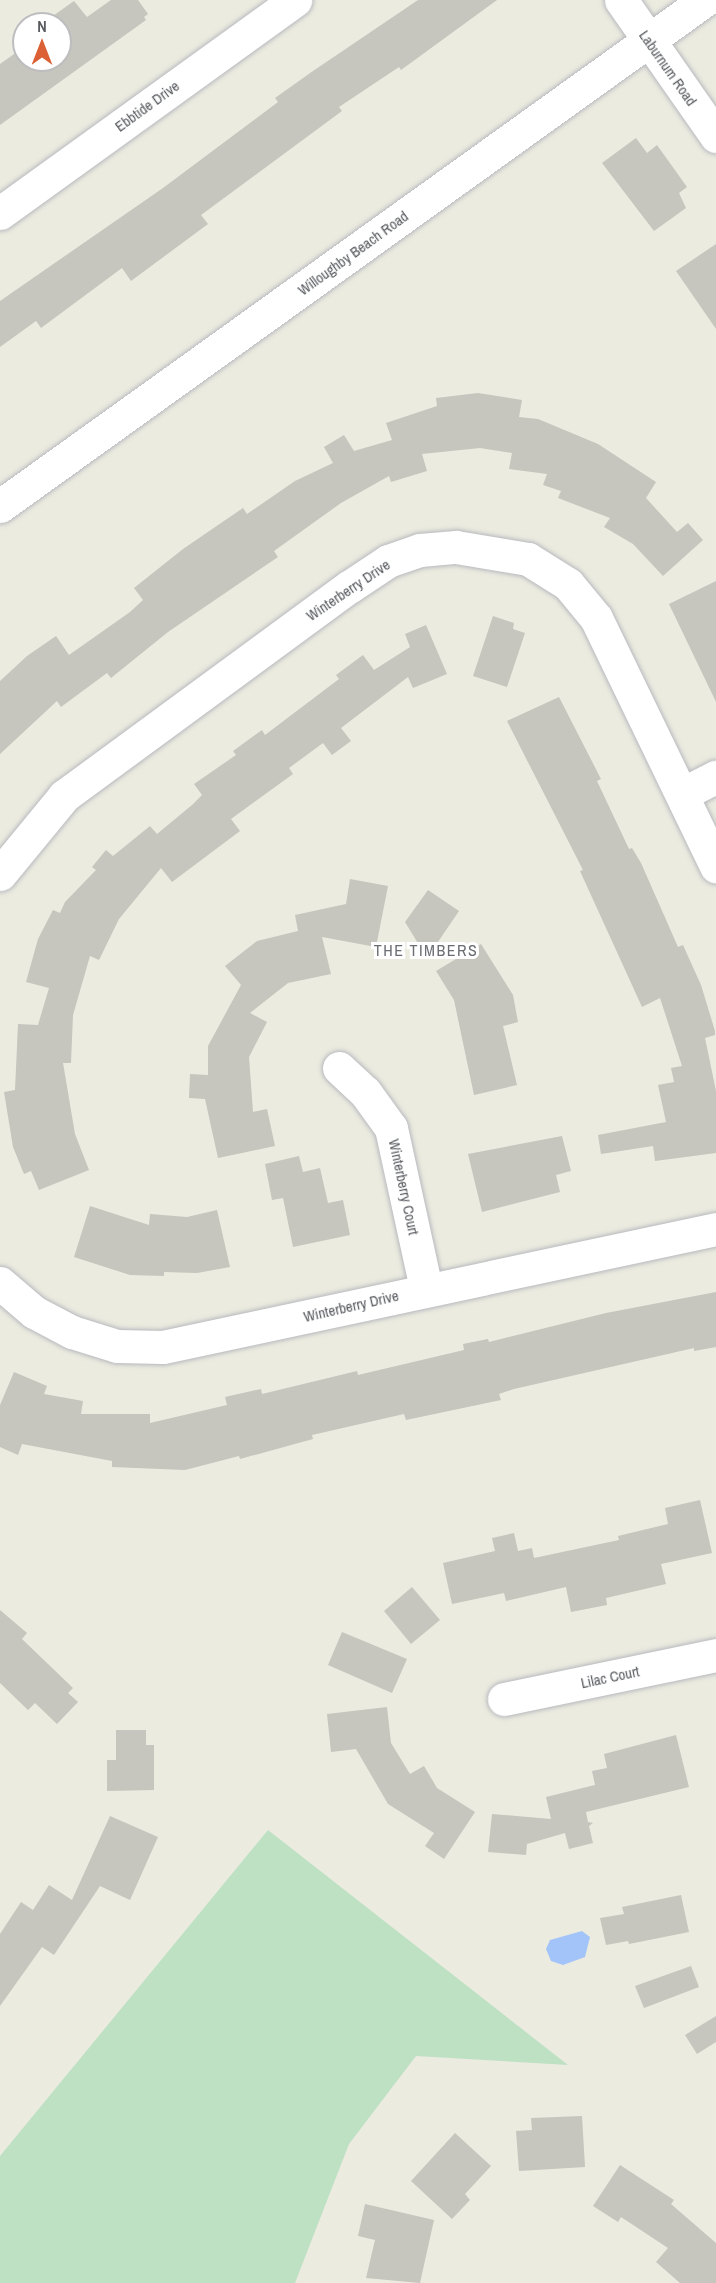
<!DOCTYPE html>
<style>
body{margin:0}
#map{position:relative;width:716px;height:2283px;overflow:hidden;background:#ebebe0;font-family:"Archivo Narrow",sans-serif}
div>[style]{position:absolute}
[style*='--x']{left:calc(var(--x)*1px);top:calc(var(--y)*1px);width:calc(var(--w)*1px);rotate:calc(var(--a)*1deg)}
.green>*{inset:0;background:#bee1c4}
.water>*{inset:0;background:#a3c4f8}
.building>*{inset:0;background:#c6c5be}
.roads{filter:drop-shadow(0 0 2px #b8b9be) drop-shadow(0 0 2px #b8b9be)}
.minor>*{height:33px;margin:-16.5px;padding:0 16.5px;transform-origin:16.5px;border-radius:16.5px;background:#fff}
.tertiary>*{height:33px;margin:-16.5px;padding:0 16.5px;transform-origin:16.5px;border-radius:16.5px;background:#fff}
span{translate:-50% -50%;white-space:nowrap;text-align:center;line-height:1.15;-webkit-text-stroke:6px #fff;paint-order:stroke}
.street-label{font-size:15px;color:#595b60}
.neighbourhood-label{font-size:16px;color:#6a6d72;letter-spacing:1.5px}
.north{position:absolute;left:12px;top:12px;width:60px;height:60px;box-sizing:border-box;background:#fff;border:2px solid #bdbdbf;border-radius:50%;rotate:0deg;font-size:16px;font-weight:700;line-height:24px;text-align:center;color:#595b60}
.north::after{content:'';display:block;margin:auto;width:21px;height:27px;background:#dc6035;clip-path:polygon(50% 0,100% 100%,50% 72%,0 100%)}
</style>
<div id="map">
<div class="green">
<div style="clip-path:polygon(268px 1830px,568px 2065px,416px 2056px,349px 2144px,295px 2283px,0 2283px,0 2156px)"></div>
</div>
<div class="water">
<div style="clip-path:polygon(582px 1931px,590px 1937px,585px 1957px,563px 1965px,551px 1961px,546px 1949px,550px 1940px)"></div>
</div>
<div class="building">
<div style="clip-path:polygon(111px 0,138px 0,148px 14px,144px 17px,146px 20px,0 125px,0 64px,24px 47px,24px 60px,60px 60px,60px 24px,43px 23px,74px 1px,87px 17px)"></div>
<div style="clip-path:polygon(418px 0,497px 0,401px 70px,399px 67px,339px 107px,342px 111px,201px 215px,208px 224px,131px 281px,122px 268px,41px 328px,36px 321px,0 347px,0 301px,163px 188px,278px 102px,275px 98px,313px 71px)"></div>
<div style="clip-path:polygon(636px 138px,647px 153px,657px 145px,687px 187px,679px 193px,686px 208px,654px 231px,602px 163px)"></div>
<div style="clip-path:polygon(716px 244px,716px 329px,676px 271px)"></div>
<div style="clip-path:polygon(478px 393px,522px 400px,519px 417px,538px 419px,598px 444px,656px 482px,646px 498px,677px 532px,688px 523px,703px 540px,663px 576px,633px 544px,604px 527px,610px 518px,558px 498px,561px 491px,543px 485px,547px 474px,509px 469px,512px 453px,480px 448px,422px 454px,427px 471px,391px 482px,389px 476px,341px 503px,274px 551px,278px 557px,168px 632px,111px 678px,107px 673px,61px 707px,57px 701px,0 754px,0 681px,27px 656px,56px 636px,69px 655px,130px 612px,143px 600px,134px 588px,183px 549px,243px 508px,247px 514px,295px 481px,333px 463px,324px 447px,344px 435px,354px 451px,392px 440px,386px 423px,437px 406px,436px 398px)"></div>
<div style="clip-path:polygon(716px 581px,716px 702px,669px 604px)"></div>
<div style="clip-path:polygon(493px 616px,514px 623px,513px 629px,525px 633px,507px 687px,473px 676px)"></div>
<div style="clip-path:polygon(426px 625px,447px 674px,413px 688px,408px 677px,341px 728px,351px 741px,332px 755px,323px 743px,289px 768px,293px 774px,231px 819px,240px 831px,172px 882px,161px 868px,119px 919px,99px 960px,90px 956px,73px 1015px,71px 1063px,63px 1063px,75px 1134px,89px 1170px,39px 1190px,31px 1171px,24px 1174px,13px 1147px,4px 1092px,15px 1090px,18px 1024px,38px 1025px,49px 988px,26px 982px,38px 939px,53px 910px,60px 913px,65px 902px,96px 870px,92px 867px,106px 850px,113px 856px,150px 826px,157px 834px,192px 805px,202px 795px,194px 784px,236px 755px,233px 751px,262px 730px,265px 735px,339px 679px,336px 675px,363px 655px,374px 670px,410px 647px,405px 634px)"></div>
<div style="clip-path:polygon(559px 697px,601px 779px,597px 781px,629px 849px,632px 848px,641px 863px,678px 947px,683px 945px,701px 985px,715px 1031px,715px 1035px,705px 1038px,716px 1091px,716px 1153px,655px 1161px,653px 1146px,601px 1154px,598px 1135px,666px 1122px,658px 1085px,674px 1082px,671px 1068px,682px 1066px,660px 998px,642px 1007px,580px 871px,583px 870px,507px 721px)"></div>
<div style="clip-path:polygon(350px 879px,388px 886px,376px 947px,322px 937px,331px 974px,288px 983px,250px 1013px,267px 1022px,249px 1057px,253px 1112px,267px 1109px,275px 1146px,218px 1158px,205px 1099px,189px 1098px,190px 1074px,208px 1075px,208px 1046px,241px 985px,225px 966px,257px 941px,298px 931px,295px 915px,346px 904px)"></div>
<div style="clip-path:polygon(428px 890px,459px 911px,427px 958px,405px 922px)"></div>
<div style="clip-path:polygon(481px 944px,513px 995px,518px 1022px,503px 1026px,517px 1085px,474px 1095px,454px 1000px,436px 971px)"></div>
<div style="clip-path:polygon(562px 1136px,571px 1171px,556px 1175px,560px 1192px,482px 1212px,468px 1154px)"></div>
<div style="clip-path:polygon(299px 1156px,303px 1172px,320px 1168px,328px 1203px,343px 1200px,350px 1235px,293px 1247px,283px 1198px,272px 1200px,265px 1164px)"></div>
<div style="clip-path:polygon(90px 1206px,149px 1225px,150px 1214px,187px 1217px,217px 1210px,230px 1267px,197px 1273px,164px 1272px,164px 1276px,130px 1275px,74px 1257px)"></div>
<div style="clip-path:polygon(716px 1292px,716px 1347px,694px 1351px,694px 1348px,514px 1389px,499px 1394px,501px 1400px,406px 1420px,404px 1414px,312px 1435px,313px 1439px,240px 1459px,239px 1456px,185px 1470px,112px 1467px,112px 1461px,22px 1444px,18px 1455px,0 1447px,0 1405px,14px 1372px,47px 1386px,44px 1394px,83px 1401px,81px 1414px,150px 1414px,150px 1423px,227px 1405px,225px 1397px,261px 1389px,262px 1394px,357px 1371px,358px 1375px,464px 1350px,463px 1344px,488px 1339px,489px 1342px,606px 1313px)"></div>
<div style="clip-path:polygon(700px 1500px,712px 1553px,661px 1564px,666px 1584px,606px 1598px,607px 1605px,571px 1612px,566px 1587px,506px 1601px,504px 1593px,452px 1604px,443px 1563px,495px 1551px,492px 1538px,514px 1533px,518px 1551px,532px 1548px,534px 1558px,619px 1540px,618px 1536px,668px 1524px,665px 1508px)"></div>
<div style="clip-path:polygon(412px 1587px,440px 1620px,411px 1644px,384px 1611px)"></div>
<div style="clip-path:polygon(0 1610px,27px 1633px,22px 1639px,73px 1688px,68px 1693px,78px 1702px,57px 1724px,35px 1703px,28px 1710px,0 1683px)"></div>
<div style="clip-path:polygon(342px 1632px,407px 1659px,392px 1693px,328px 1665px)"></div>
<div style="clip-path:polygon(387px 1707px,391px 1743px,410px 1774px,424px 1766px,437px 1788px,475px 1812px,444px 1859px,425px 1846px,434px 1833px,388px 1804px,356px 1749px,331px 1752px,327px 1714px)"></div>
<div style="clip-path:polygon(116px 1730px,146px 1730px,146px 1745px,154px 1745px,154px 1790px,107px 1791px,107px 1760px,116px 1760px)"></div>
<div style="clip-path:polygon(676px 1735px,689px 1787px,586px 1812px,588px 1822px,593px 1823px,589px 1826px,593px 1843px,569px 1849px,565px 1833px,527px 1844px,526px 1855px,488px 1852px,492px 1814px,551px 1819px,546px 1797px,595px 1785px,592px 1771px,607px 1768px,604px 1754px)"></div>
<div style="clip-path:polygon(110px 1816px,158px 1837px,130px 1900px,100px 1886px,54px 1955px,42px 1947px,0 2006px,0 1934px,21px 1902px,33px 1910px,49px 1885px,72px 1900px)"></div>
<div style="clip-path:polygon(681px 1895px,689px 1932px,629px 1944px,628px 1941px,606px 1945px,600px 1918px,624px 1914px,622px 1907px)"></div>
<div style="clip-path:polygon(691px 1966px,699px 1987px,644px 2008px,635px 1986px)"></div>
<div style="clip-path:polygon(716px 2016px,716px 2042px,697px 2054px,685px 2035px)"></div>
<div style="clip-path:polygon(582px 2116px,585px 2167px,519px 2171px,516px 2131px,532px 2130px,531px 2118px)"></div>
<div style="clip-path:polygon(455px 2133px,491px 2166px,465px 2194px,470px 2200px,452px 2219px,411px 2181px)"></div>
<div style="clip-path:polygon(620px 2165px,674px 2200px,671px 2204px,716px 2243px,716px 2283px,680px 2283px,656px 2262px,668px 2248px,621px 2217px,618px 2222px,593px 2206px)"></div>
<div style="clip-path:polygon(365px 2204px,434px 2220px,420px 2283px,366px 2278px,375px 2240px,358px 2236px)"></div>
</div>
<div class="roads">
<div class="minor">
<div style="--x:621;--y:0;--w:166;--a:55.1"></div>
<div style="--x:0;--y:213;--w:364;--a:-35.8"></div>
<div style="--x:682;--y:794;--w:38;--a:-27"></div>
<div style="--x:0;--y:874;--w:101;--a:-50.6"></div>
<div style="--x:64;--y:796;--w:353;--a:-36.3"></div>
<div style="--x:349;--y:587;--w:47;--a:-33.7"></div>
<div style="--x:388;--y:561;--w:34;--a:-19"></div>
<div style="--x:420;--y:550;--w:36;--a:-5"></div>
<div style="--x:456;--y:547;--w:73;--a:9.5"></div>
<div style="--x:528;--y:559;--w:47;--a:32"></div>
<div style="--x:568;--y:584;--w:44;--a:50.5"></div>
<div style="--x:596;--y:618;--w:276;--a:64.2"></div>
<div style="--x:339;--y:1068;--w:35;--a:43"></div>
<div style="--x:365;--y:1092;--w:44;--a:54.2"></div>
<div style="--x:391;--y:1128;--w:165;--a:77.7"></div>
<div style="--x:0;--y:1283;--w:45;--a:40.5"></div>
<div style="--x:34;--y:1312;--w:43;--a:27.8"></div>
<div style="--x:72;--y:1332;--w:47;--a:17.3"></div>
<div style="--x:117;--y:1346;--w:46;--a:1.2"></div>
<div style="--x:163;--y:1347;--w:565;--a:-12.05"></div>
<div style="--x:504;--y:1699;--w:217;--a:-11.7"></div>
</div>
<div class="tertiary">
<div style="--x:0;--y:506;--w:868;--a:-35.67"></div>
</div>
</div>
<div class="street-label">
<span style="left:668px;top:68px;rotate:55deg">Laburnum Road</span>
<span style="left:147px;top:106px;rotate:-36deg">Ebbtide Drive</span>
<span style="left:353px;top:253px;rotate:-36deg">Willoughby Beach Road</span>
<span style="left:348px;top:590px;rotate:-34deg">Winterberry Drive</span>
<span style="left:404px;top:1187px;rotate:78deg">Winterberry Court</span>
<span style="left:351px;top:1306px;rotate:-13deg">Winterberry Drive</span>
<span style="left:610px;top:1677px;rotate:-12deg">Lilac Court</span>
</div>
<div class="neighbourhood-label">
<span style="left:426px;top:950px">THE TIMBERS</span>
</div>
<div class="north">N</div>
</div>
